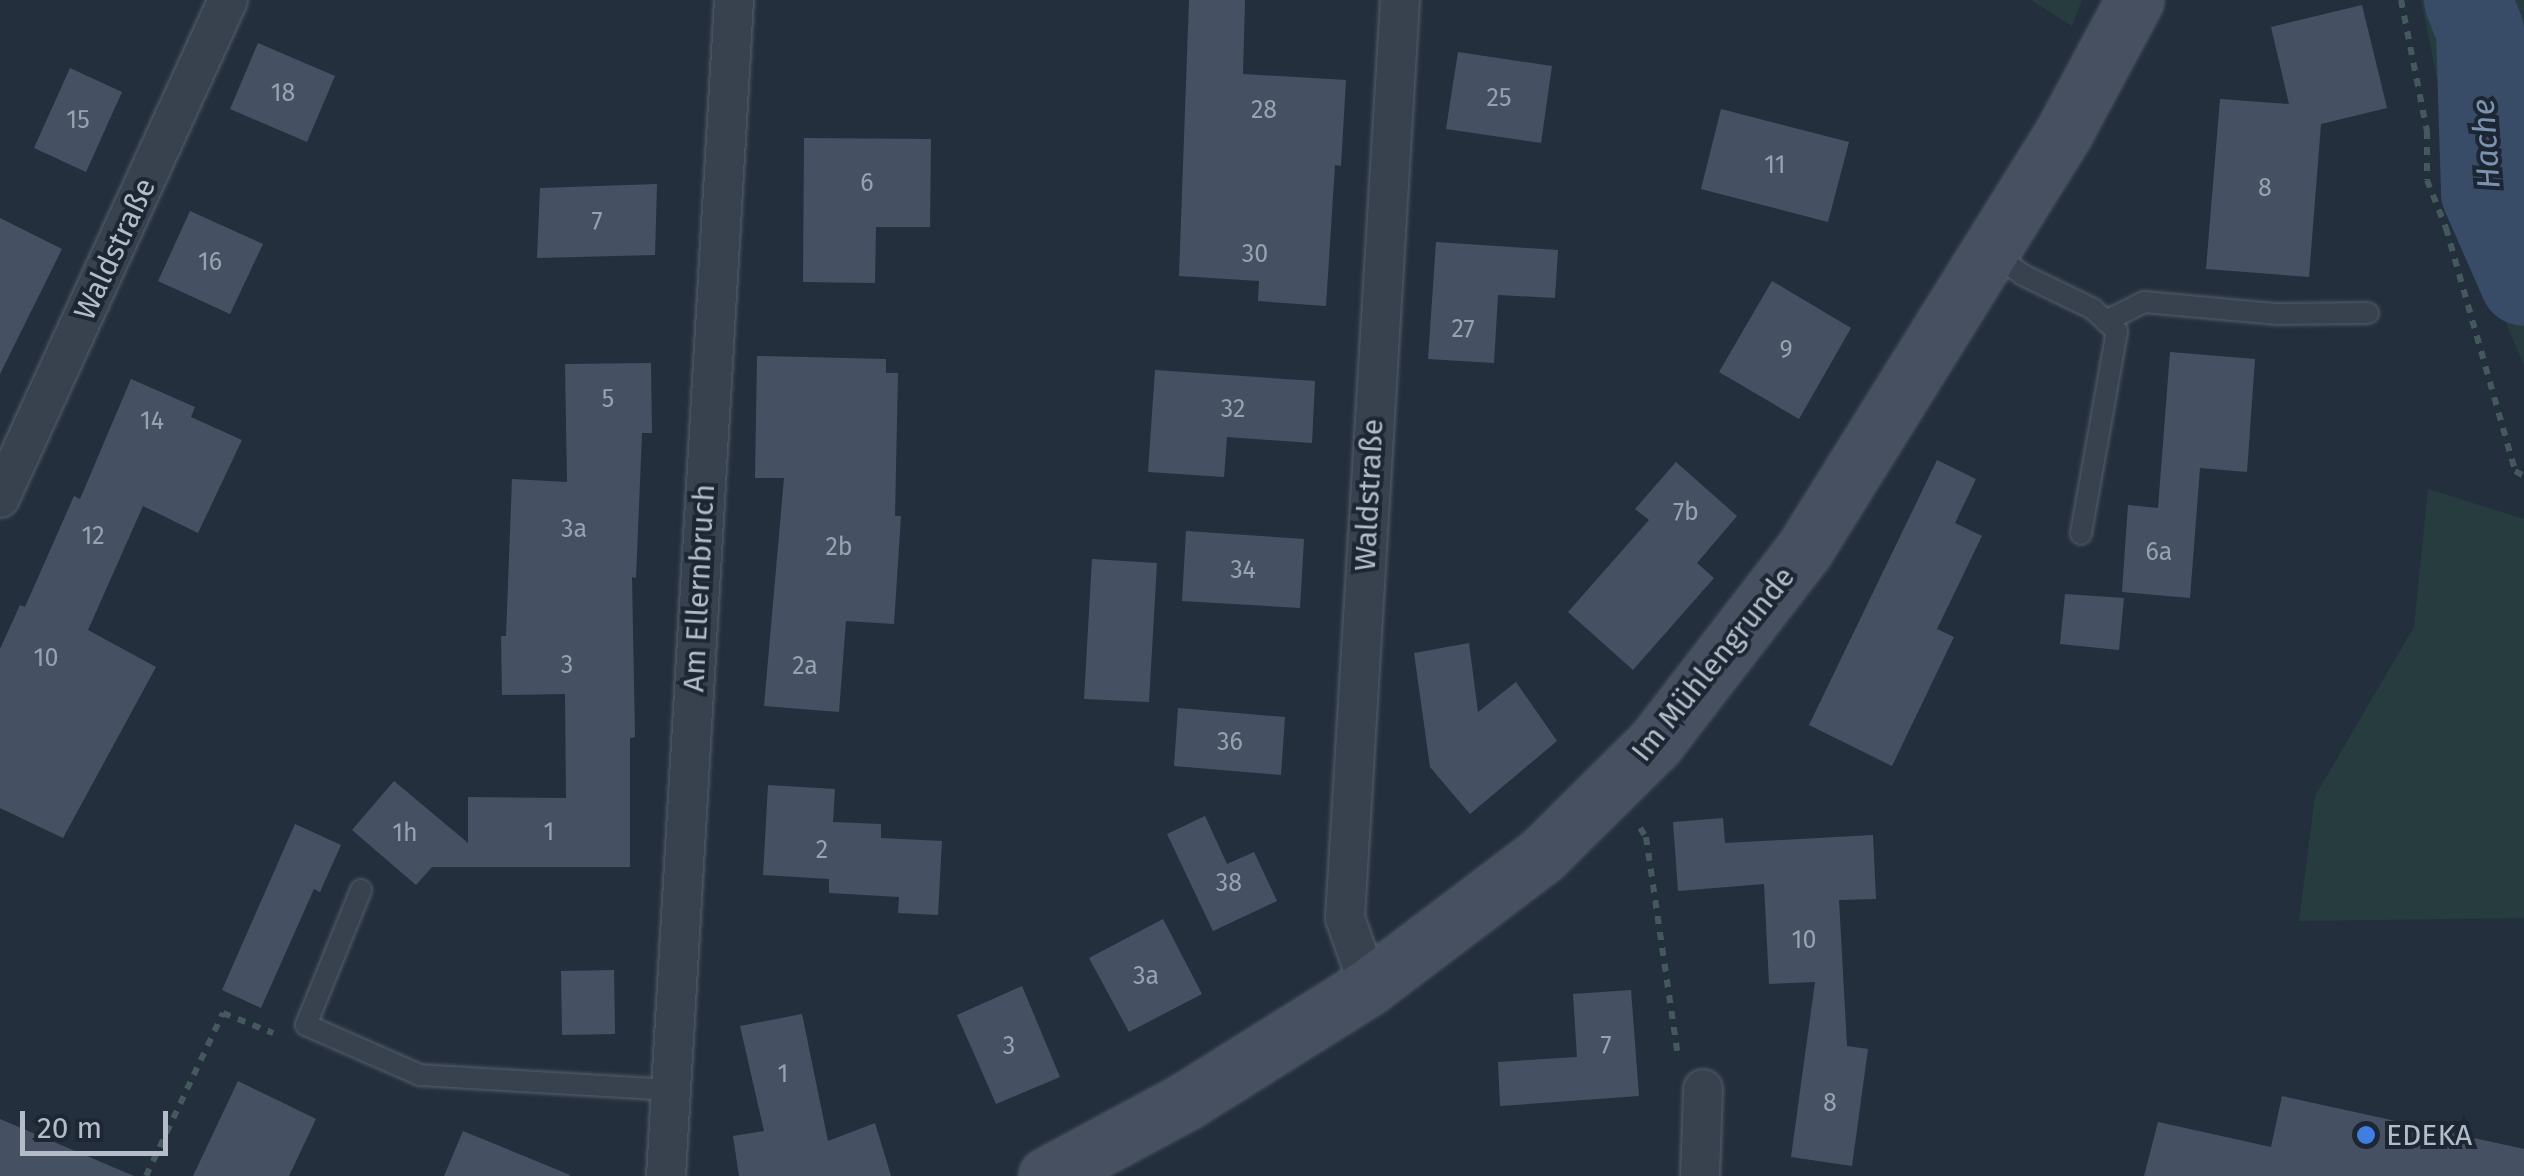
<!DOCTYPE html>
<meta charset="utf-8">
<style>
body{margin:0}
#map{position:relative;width:2524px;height:1176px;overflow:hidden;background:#242f3e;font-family:"Fira Sans",sans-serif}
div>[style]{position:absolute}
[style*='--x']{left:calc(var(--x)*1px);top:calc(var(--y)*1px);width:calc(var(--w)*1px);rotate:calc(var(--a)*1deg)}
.green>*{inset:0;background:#263c3f}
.river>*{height:88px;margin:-44px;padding:0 44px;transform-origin:44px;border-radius:44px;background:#394c67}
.building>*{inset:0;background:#455162}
.path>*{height:6px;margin-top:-3px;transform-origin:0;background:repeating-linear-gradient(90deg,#44595c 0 8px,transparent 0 16px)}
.roads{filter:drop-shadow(0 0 2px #565f6c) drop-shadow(0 0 2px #565f6c)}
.lane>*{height:20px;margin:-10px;padding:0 10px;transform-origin:10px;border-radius:10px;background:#38414e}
.street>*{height:38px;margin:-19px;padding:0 19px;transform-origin:19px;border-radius:19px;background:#38414e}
.secondary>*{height:55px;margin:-27.5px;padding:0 27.5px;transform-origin:27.5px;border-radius:27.5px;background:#465061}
.dots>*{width:28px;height:28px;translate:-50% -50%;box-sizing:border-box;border:5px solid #1d2633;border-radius:50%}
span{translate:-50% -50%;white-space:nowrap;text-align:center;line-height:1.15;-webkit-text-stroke:8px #1d2633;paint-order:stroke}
.number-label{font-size:25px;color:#98a1af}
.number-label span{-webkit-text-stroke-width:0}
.street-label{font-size:30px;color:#b4bcc9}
.poi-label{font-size:30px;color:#b4bcc9}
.left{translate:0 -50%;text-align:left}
.water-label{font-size:32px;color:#7c92b1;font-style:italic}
.scale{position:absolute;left:20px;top:1111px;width:148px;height:45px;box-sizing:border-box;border:5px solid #b4bcc9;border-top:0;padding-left:12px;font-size:30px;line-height:35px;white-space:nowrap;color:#b4bcc9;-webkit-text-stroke:8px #1d2633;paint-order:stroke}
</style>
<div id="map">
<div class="green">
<div style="clip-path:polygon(2031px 0,2082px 0,2072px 26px)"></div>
<div style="clip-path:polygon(2421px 0,2524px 0,2524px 366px,2469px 233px)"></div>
<div style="clip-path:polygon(2428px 489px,2524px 519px,2524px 918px,2299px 921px,2315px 796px,2414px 627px)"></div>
</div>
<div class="river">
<div style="--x:2468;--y:0;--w:34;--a:69"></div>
<div style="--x:2480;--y:32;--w:161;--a:88.2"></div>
<div style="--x:2485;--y:193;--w:97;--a:66.3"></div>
</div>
<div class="building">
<div style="clip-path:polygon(1189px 0,1245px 0,1243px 74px,1346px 80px,1341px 166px,1335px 165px,1326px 306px,1258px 301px,1259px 281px,1179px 276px)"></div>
<div style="clip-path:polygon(2362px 5px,2387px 108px,2321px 124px,2309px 277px,2206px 269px,2220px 99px,2289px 104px,2271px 27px)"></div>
<div style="clip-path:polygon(258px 43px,335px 76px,307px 142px,230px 109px)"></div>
<div style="clip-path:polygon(1458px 52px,1552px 66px,1541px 143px,1446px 129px)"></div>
<div style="clip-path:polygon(70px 68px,122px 92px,86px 172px,34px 148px)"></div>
<div style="clip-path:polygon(1721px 109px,1849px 142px,1828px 222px,1701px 189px)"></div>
<div style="clip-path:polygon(804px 138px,931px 139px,930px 227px,876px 227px,875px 283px,803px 282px)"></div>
<div style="clip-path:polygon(657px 184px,655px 255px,537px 258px,540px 188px)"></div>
<div style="clip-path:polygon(190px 211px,263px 244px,230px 314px,158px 281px)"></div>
<div style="clip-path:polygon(0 218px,62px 249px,0 374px)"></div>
<div style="clip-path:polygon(1436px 242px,1558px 250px,1555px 298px,1498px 295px,1494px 363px,1428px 359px)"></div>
<div style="clip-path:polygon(1772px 281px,1851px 328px,1799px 419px,1719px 372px)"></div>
<div style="clip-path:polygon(2170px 352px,2255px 359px,2247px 472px,2200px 468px,2190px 598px,2122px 592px,2128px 505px,2158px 508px)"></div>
<div style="clip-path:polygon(757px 356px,886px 359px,886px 373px,898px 373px,895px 516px,901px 516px,894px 624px,846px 621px,839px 712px,764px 706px,784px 478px,755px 478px)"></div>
<div style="clip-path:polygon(651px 363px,652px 433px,642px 433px,636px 578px,632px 577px,635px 737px,630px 738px,630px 867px,432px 867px,416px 885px,352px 830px,394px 781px,468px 843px,468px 797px,566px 798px,565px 694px,502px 695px,501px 636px,506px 636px,512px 479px,567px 482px,565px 364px)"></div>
<div style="clip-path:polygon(1155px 370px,1315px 381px,1312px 443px,1227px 437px,1224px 477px,1148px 472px)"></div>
<div style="clip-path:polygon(131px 379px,195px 407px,191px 417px,242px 440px,198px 533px,143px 506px,88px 630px,156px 667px,63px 838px,0 808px,0 649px,20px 605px,25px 607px,74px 496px,80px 499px)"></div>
<div style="clip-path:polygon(1937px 460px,1976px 479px,1955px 523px,1982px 536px,1937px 629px,1954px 637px,1892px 766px,1809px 725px)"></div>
<div style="clip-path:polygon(1676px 462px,1737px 516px,1697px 563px,1714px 578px,1633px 670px,1568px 612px,1649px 520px,1635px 509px)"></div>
<div style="clip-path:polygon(1186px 531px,1304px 539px,1300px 608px,1182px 601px)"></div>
<div style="clip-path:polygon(1092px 559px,1157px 563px,1149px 702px,1084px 699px)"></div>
<div style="clip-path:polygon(2065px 594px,2124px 598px,2119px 650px,2060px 644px)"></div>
<div style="clip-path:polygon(1469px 643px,1478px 712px,1516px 682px,1557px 741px,1470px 814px,1430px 767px,1414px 653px)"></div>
<div style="clip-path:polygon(1178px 708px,1285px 717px,1281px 775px,1174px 766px)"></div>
<div style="clip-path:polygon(768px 785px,835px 789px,833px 822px,881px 824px,881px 838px,942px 841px,938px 915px,898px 913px,899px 897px,829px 893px,829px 879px,763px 875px)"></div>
<div style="clip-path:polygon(1205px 816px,1227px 864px,1254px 852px,1277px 901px,1213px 931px,1167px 834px)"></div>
<div style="clip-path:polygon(1723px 818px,1725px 843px,1873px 835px,1876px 899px,1839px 900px,1847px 1046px,1868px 1049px,1852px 1166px,1791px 1157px,1815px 982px,1769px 984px,1764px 884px,1678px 891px,1673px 822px)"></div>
<div style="clip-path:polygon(295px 824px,341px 845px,320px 892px,314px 889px,261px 1008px,222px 990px)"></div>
<div style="clip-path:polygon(1163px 919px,1202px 994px,1129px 1032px,1089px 958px)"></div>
<div style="clip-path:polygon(614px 970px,615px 1034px,562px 1035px,561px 971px)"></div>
<div style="clip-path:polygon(1022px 986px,1060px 1077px,996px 1104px,957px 1015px)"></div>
<div style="clip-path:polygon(1631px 990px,1639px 1096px,1500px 1106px,1498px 1062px,1577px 1057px,1573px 994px)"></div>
<div style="clip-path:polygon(802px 1014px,828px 1141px,875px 1123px,891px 1176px,739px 1176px,733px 1136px,764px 1131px,740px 1026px)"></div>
<div style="clip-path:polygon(238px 1081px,316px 1119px,289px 1176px,193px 1176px)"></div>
<div style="clip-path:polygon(2282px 1096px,2524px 1149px,2524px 1176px,2144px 1176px,2158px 1122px,2271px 1147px)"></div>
<div style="clip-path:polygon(0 1119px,134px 1176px,0 1176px)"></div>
<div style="clip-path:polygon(463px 1131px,570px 1175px,569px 1176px,444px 1176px)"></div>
</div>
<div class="path">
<div style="--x:2401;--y:0;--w:134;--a:78.8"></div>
<div style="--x:2427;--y:131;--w:49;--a:90"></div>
<div style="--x:2427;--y:180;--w:52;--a:68.4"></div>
<div style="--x:2446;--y:228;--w:253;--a:74.1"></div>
<div style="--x:2515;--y:471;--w:10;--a:29"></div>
<div style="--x:1640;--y:828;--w:11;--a:56"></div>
<div style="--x:1646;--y:837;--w:221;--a:81.7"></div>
<div style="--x:146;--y:1176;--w:180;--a:-64.7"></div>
<div style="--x:223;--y:1013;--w:54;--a:21.8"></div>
</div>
<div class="roads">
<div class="lane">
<div style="--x:1993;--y:253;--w:37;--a:36"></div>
<div style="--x:2023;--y:275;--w:78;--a:25.9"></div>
<div style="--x:2093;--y:309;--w:33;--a:43"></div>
<div style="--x:2117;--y:331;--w:206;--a:100.1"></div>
<div style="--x:2106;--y:321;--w:42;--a:-26.6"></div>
<div style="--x:2144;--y:302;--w:134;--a:5.2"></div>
<div style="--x:2277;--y:314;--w:91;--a:-0.6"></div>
<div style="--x:361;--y:890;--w:146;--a:112.2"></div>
<div style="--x:306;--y:1025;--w:124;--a:23.7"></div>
<div style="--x:420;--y:1075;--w:251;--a:3.4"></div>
</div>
<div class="street">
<div style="--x:0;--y:498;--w:548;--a:-65.4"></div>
<div style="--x:1369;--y:986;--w:72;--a:-109.4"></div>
<div style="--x:1345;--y:918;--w:920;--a:-86.57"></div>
<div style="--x:666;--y:1176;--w:1178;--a:-86.69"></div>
<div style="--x:1700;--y:1176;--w:87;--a:-88"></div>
</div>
<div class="secondary">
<div style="--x:1047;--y:1176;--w:158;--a:-28.3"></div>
<div style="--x:1186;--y:1101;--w:216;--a:-32.1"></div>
<div style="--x:1369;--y:986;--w:217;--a:-37.1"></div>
<div style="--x:1542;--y:855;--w:161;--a:-44.7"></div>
<div style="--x:1656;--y:742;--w:242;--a:-52.4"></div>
<div style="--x:1804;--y:550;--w:490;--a:-58.1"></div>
<div style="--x:2063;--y:134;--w:152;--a:-61.8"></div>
</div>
</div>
<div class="dots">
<div style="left:2366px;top:1135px;background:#3f7fe0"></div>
</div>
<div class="number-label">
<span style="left:283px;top:93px">18</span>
<span style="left:1499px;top:98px">25</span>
<span style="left:1264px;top:110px">28</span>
<span style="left:78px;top:120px">15</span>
<span style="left:1775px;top:165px">11</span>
<span style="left:867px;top:183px">6</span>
<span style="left:2265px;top:188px">8</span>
<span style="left:597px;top:221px">7</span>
<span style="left:1255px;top:254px">30</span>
<span style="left:210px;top:262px">16</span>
<span style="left:1463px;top:329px">27</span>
<span style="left:1786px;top:350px">9</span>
<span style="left:608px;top:399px">5</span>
<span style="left:1233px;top:409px">32</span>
<span style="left:152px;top:421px">14</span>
<span style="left:1686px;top:512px">7b</span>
<span style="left:574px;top:529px">3a</span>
<span style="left:93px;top:536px">12</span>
<span style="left:839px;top:547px">2b</span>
<span style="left:2159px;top:552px">6a</span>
<span style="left:1243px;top:570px">34</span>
<span style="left:46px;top:658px">10</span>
<span style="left:567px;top:665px">3</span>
<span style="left:805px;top:666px">2a</span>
<span style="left:1230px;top:742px">36</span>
<span style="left:549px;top:832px">1</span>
<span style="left:405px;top:833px">1h</span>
<span style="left:822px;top:850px">2</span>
<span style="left:1229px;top:883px">38</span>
<span style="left:1804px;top:940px">10</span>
<span style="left:1146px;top:976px">3a</span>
<span style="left:1606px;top:1045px">7</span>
<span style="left:1009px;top:1046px">3</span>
<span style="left:783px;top:1074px">1</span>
<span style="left:1830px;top:1103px">8</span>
</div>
<div class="street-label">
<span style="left:115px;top:249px;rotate:-65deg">Waldstraße</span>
<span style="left:1369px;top:495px;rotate:-87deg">Waldstraße</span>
<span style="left:699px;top:588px;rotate:-87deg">Am Ellernbruch</span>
<span style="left:1713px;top:664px;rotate:-51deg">Im Mühlengrunde</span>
</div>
<div class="poi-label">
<span class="left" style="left:2386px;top:1135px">EDEKA</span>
</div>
<div class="water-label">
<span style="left:2486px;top:144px;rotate:-94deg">Hache</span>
</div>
<div class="scale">20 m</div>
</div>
